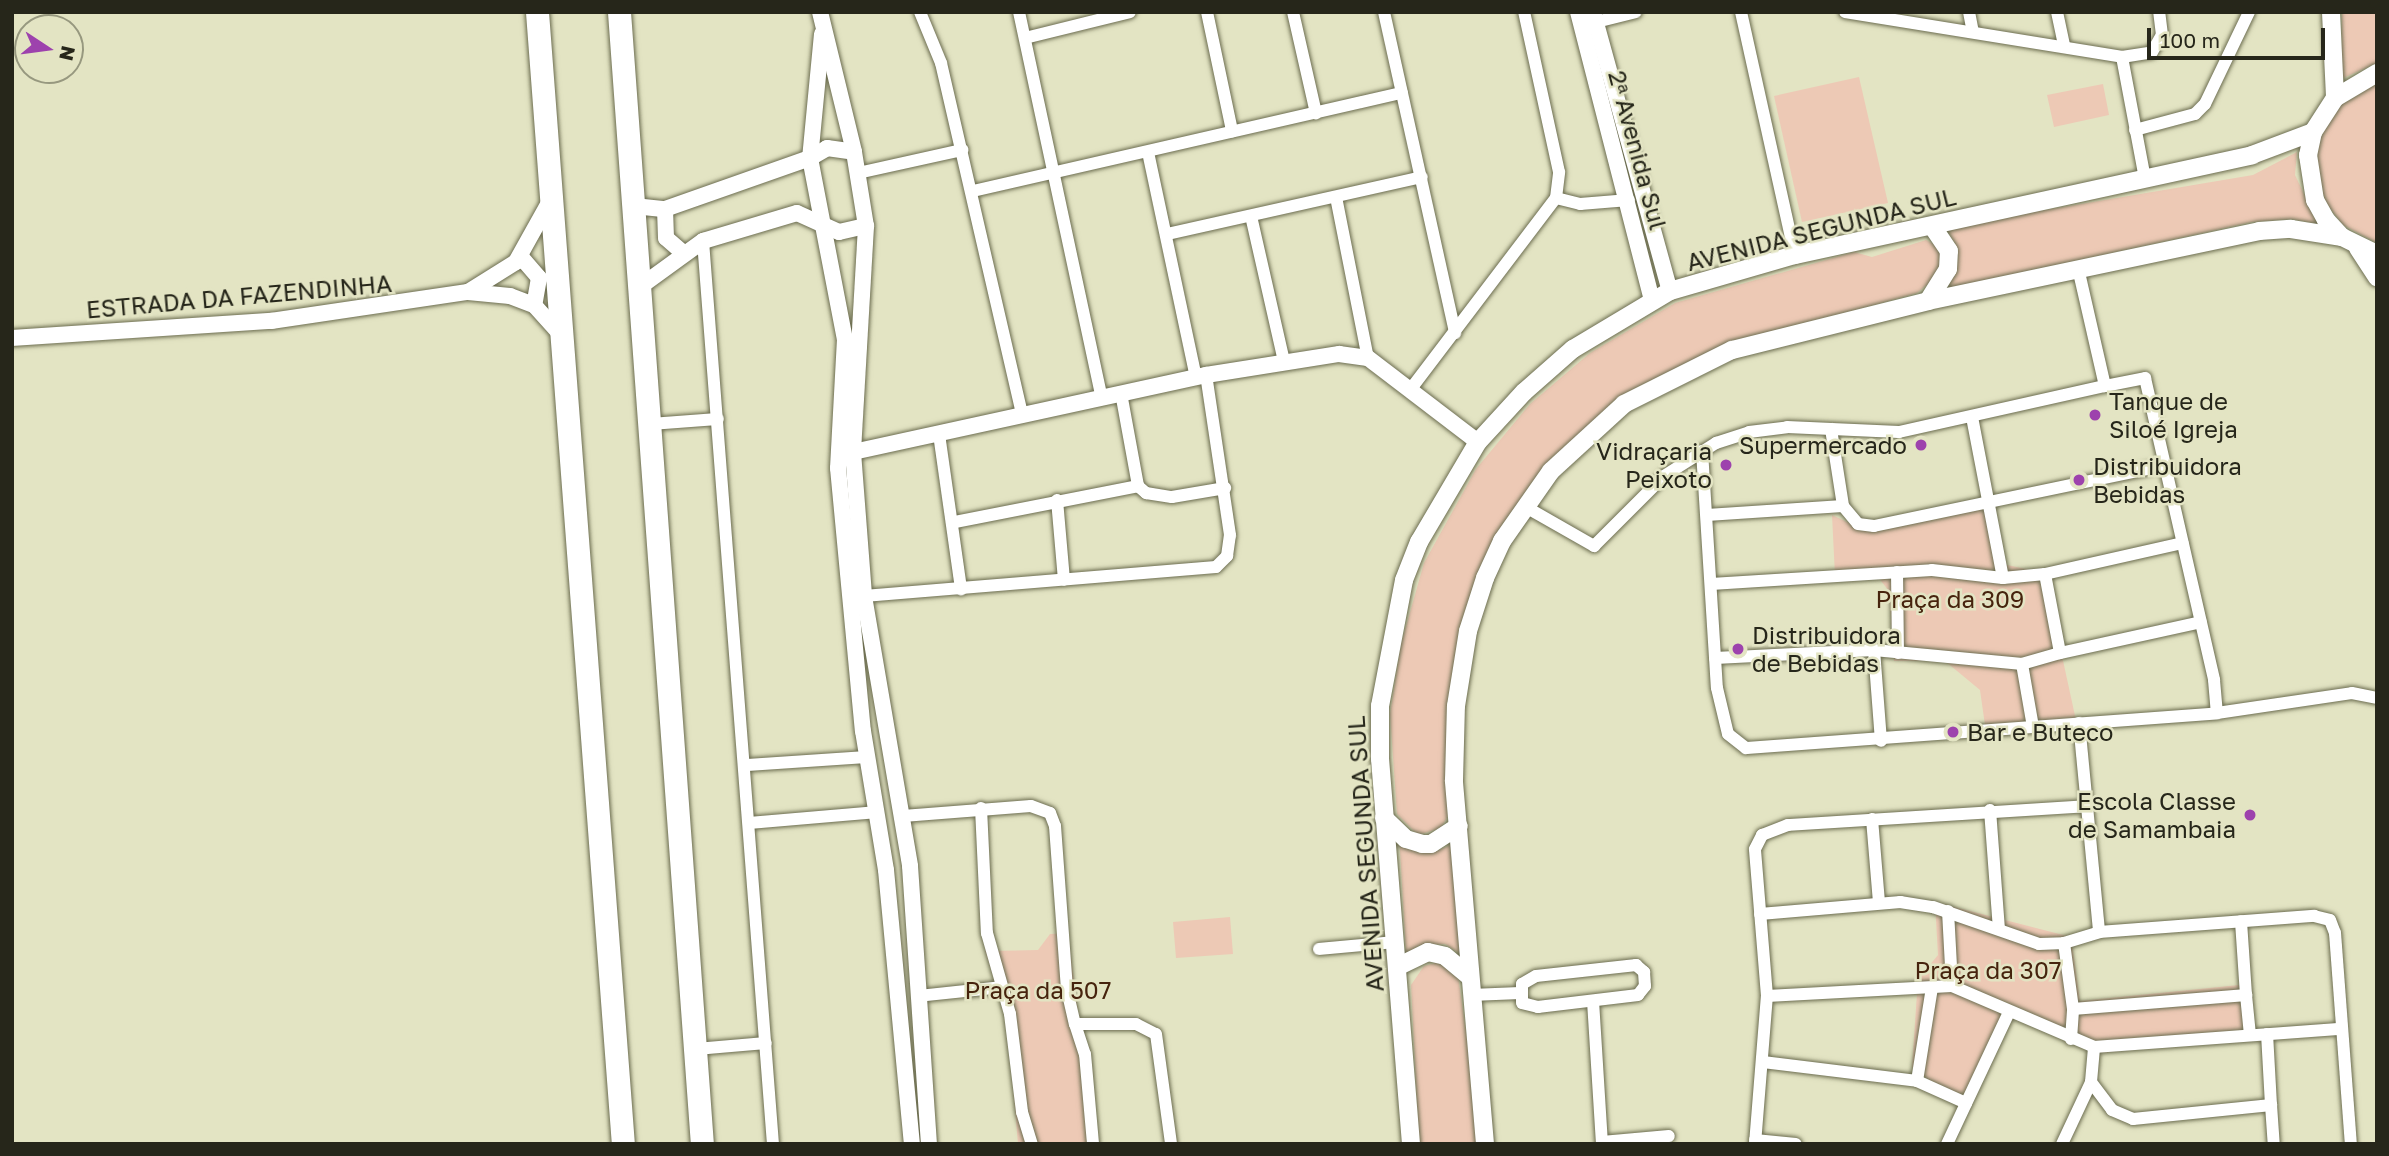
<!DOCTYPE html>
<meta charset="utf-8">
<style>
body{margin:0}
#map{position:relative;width:2389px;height:1156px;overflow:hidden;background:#e3e4c3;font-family:"Golos Text",sans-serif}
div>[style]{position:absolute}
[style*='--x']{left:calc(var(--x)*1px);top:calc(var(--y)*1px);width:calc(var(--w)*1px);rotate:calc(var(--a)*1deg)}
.green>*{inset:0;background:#edc9b5}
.roads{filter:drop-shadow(0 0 2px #6b6c4f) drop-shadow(0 0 2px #6b6c4f)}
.minor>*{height:12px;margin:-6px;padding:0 6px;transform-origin:6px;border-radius:6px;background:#fff}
.tertiary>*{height:16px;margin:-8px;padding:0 8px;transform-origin:8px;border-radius:8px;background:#fff}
.secondary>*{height:18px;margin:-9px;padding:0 9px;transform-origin:9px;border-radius:9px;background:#fff}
.motorway>*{height:23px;margin:-11.5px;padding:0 11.5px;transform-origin:11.5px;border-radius:11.5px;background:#fff}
.dots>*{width:19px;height:19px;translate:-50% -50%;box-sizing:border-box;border:4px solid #e3e4c3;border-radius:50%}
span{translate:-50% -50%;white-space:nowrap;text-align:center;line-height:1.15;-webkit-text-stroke:5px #e3e4c3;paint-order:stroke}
.street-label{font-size:24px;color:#26261a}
.poi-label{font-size:24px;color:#26261a}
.left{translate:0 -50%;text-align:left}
.right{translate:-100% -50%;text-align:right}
.park-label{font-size:24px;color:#46230d}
.frame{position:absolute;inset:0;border:14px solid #26261a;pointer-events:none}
.north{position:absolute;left:14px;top:14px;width:70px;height:70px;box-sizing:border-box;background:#e3e4c3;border:2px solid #97987f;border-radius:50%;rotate:103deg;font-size:19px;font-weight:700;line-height:28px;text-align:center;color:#26261a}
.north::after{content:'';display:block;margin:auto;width:24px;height:32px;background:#9d42ad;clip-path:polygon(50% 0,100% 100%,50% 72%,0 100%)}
.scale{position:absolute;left:2147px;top:28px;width:178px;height:32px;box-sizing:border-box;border:4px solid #26261a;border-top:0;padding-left:9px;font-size:21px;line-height:24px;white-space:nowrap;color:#26261a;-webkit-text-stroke:5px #e3e4c3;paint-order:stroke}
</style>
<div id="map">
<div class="green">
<div style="clip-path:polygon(2342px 12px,2377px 12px,2377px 63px,2341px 79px)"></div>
<div style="clip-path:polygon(1859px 77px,1888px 203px,1802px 222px,1774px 96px)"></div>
<div style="clip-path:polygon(2377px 82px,2377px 243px,2343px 225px,2326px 203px,2317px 176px,2317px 148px,2327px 122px,2344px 100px)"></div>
<div style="clip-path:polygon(2103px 84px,2109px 115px,2054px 127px,2047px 95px)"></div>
<div style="clip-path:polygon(2297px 152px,2295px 175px,2318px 224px,2292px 219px,2252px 222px,1948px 289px,1957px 260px,1955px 243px,1945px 227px,2253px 175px)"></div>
<div style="clip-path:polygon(1926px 240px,1939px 247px,1941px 261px,1936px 277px,1917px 293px,1741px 342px,1676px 368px,1608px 407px,1530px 486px,1475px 587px,1449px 814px,1441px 828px,1418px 835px,1397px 814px,1390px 714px,1401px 644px,1424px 563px,1476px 469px,1530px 404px,1590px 353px,1675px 303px,1854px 252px,1872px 257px)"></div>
<div style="clip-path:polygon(1988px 507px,1998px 563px,2044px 573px,2077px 725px,1986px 732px,1980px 690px,1945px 661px,1894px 661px,1889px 591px,1874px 572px,1835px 576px,1832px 515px,1862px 529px)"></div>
<div style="clip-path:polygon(1399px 834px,1424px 850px,1437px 851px,1455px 843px,1464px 956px,1445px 944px,1420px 945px,1406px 954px)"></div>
<div style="clip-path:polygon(1935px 902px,2071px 937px,2080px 1001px,2249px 984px,2253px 1037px,2100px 1053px,2012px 1017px,1969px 1111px,1912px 1067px,1918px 979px,1938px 955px)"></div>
<div style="clip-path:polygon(1230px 917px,1233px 954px,1176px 958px,1173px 922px)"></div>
<div style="clip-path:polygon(1068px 933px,1095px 1144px,1018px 1144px,1007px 1017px,985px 951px,1038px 950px,1050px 934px)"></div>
<div style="clip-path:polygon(1439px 962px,1458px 976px,1482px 1144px,1419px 1144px,1411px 985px,1424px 966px)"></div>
</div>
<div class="roads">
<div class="minor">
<div style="--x:920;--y:12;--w:55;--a:67.6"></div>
<div style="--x:941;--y:63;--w:360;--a:77"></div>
<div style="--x:1019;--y:12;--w:395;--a:77.9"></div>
<div style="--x:1207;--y:12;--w:122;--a:78.1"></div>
<div style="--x:1293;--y:12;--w:104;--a:77.2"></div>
<div style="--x:1384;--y:12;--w:329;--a:77.5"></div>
<div style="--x:1741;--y:12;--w:249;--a:77.5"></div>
<div style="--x:1845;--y:12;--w:281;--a:9.2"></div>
<div style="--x:2122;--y:57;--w:30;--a:-9"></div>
<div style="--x:2152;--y:52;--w:20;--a:-60"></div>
<div style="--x:2162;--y:35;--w:23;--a:-97"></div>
<div style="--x:1969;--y:12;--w:20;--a:79"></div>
<div style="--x:2057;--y:12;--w:34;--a:78"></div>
<div style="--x:1588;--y:24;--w:49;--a:-14"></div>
<div style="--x:1025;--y:38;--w:108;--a:-13.9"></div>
<div style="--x:2122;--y:57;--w:124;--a:79.3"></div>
<div style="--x:2135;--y:130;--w:62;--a:-14.9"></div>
<div style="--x:2195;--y:114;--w:14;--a:-45"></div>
<div style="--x:2205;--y:104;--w:102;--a:-64.4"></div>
<div style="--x:1148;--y:152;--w:230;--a:78"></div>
<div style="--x:858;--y:173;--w:107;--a:-12.5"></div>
<div style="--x:973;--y:191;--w:440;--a:-12.9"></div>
<div style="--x:1336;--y:197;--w:164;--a:78.8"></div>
<div style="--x:1556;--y:198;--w:25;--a:14"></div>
<div style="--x:1580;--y:204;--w:49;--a:-4.7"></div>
<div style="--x:1251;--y:216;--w:149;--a:77.2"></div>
<div style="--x:1167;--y:234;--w:261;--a:-12.6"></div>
<div style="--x:703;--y:241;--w:906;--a:85.57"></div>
<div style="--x:2105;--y:386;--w:41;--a:-11.3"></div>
<div style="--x:2145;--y:378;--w:310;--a:77.1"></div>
<div style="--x:2214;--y:680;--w:33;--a:85"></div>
<div style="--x:1410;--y:390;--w:241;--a:-52.8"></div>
<div style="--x:1556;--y:198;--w:26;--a:-83"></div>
<div style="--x:1559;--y:172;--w:164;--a:-102.3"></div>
<div style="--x:1121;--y:393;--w:95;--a:79.6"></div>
<div style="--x:1138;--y:486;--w:11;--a:41"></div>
<div style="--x:1146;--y:493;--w:26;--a:9"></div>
<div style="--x:1172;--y:497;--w:54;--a:-9.6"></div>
<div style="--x:1972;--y:417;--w:164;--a:79.1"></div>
<div style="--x:2003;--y:578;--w:42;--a:-5.4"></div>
<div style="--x:2045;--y:574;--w:80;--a:79.2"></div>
<div style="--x:2060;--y:653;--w:40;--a:164"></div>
<div style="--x:2022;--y:664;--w:64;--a:80.1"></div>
<div style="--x:650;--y:424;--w:68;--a:-4.2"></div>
<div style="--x:1831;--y:429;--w:78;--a:81.1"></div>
<div style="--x:939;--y:434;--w:157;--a:81.9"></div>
<div style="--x:1702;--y:451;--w:237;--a:86.4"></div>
<div style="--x:1717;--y:688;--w:47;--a:76.6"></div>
<div style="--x:1728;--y:734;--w:23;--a:38"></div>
<div style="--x:1746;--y:748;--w:472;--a:-4.2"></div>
<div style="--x:2217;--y:713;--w:136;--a:-8.4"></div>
<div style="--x:2352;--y:693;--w:25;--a:11"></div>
<div style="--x:1057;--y:500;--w:80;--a:85"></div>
<div style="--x:1524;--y:506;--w:81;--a:29.7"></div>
<div style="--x:1594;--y:546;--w:99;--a:-45"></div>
<div style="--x:1664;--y:476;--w:62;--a:-32.4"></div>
<div style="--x:1716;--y:443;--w:35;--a:-18"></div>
<div style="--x:1749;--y:432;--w:38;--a:-7"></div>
<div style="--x:1787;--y:427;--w:112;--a:2.6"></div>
<div style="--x:1899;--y:432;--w:211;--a:-12.6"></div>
<div style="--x:2105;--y:386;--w:121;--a:-102.9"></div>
<div style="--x:1707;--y:515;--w:136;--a:-3.8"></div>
<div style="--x:1843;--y:506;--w:23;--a:50"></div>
<div style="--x:1858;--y:524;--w:16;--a:7"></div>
<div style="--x:1874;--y:526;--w:297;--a:-11.8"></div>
<div style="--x:955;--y:522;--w:187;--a:-11.1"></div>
<div style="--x:1897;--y:572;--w:81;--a:89.3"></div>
<div style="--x:2045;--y:574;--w:141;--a:-12.7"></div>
<div style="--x:1711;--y:584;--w:221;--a:-3.6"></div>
<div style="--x:1932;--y:570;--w:71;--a:6.4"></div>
<div style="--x:864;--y:596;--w:353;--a:-4.7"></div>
<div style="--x:1216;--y:567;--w:16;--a:-45"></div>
<div style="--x:1227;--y:556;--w:21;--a:-82"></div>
<div style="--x:1230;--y:535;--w:162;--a:-98.5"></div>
<div style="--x:1874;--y:650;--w:91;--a:85.6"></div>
<div style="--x:2060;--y:653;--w:144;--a:-12.4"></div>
<div style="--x:1715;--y:658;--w:159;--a:-2.9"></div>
<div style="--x:1874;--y:650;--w:149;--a:5.4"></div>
<div style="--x:2079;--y:723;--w:210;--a:84.5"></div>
<div style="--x:2099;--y:932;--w:216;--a:-4.3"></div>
<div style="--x:2314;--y:916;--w:16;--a:14"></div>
<div style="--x:2330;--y:920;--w:14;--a:69"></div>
<div style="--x:2335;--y:933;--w:212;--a:85.7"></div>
<div style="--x:746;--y:765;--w:122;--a:-3.8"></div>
<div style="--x:981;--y:808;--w:125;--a:87.3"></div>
<div style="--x:987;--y:933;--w:84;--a:74.1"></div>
<div style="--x:1010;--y:1014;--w:99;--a:83"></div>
<div style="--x:1022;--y:1112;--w:34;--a:73"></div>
<div style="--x:1990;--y:810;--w:119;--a:85.7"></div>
<div style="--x:903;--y:816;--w:128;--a:-4.5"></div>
<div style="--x:1031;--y:806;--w:20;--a:20"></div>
<div style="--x:1050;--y:813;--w:14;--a:69"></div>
<div style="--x:1055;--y:826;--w:164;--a:85.8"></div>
<div style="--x:1067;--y:990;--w:35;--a:77"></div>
<div style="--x:1075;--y:1024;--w:61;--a:0"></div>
<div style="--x:1136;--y:1024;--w:22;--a:27"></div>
<div style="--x:1156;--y:1034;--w:111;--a:82.2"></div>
<div style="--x:1872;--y:819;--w:84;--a:85.2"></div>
<div style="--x:749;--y:823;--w:129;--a:-4.9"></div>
<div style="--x:1948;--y:911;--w:75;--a:86.9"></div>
<div style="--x:1760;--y:914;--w:141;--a:-4.9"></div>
<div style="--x:1900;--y:902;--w:33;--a:9"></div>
<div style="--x:1933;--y:907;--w:112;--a:19.2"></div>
<div style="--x:2039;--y:944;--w:25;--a:-2"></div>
<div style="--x:2064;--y:943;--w:67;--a:82.2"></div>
<div style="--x:2073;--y:1009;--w:174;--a:-4.6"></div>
<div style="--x:2246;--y:995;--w:74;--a:-93.9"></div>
<div style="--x:2064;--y:943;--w:37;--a:-17"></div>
<div style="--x:1319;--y:949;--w:76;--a:-5.3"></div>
<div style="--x:1636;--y:965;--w:11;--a:41"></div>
<div style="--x:1644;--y:972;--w:14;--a:86"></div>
<div style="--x:1645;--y:986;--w:11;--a:128"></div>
<div style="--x:1638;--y:995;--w:101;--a:173.2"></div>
<div style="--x:1538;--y:1007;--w:16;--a:-166"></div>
<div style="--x:1522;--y:1003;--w:19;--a:-90"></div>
<div style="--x:1522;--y:984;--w:16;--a:-30"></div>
<div style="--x:1536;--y:976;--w:101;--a:-6.3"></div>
<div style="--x:1471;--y:995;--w:49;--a:-2.3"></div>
<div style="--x:2246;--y:995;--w:40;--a:84.3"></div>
<div style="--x:918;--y:996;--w:84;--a:-6.1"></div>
<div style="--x:1767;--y:996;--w:185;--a:-3.1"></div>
<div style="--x:1952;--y:986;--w:155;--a:23.2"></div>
<div style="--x:2094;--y:1047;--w:248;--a:-4.2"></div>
<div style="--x:1593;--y:1001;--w:143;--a:86.4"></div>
<div style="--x:1075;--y:1024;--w:32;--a:72"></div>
<div style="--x:1085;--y:1054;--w:90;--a:84.9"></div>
<div style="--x:2071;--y:1039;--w:30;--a:-86"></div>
<div style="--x:696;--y:1049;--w:70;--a:-4.9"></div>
<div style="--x:1763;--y:1062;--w:155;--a:7"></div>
<div style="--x:1917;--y:1081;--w:95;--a:-80.9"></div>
<div style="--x:1917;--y:1081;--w:54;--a:24.2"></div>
<div style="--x:2091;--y:1082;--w:35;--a:53"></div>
<div style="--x:2112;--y:1110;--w:23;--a:23"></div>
<div style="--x:2133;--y:1119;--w:139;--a:-5.8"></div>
<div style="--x:2271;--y:1105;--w:71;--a:-93.2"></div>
<div style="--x:2271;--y:1105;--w:39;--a:86"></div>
<div style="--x:1755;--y:1140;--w:41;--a:5.6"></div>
<div style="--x:1602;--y:1142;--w:67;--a:-5.1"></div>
<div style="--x:1755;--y:1144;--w:148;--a:-85.4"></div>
<div style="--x:1767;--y:996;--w:147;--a:-94.7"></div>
<div style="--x:1755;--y:849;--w:16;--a:-63"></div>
<div style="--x:1762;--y:835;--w:28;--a:-21"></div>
<div style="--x:1788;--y:825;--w:300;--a:-3.6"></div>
<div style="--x:1947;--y:1144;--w:146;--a:-64.8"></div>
<div style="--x:2062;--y:1144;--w:68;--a:-64.9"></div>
<div style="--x:2091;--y:1082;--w:35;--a:-85"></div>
</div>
<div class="tertiary">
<div style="--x:820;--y:12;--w:144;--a:76.3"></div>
<div style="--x:854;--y:152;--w:75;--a:80.8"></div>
<div style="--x:866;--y:226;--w:226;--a:93.3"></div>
<div style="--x:853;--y:452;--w:144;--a:85.6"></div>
<div style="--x:864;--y:596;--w:274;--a:80.3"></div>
<div style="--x:910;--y:866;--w:279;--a:86.1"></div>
<div style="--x:1578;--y:12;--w:297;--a:75.6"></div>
<div style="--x:1593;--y:12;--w:289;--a:74.6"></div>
<div style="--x:822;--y:34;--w:125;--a:95.5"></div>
<div style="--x:810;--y:158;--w:184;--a:79.1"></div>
<div style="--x:845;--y:339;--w:129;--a:93.1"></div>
<div style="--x:838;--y:468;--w:264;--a:84.6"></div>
<div style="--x:863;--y:731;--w:141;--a:80.6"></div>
<div style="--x:886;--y:870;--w:275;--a:84.6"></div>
<div style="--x:634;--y:206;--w:31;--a:6"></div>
<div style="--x:665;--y:209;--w:154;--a:-19.4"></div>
<div style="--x:810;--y:158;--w:20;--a:-30"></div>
<div style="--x:827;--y:148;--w:27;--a:8"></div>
<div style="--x:665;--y:209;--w:29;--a:88"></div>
<div style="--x:666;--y:238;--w:21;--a:41"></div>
<div style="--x:521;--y:257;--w:28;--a:49"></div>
<div style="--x:539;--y:278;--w:27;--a:100"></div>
<div style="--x:641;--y:286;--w:77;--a:-36"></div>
<div style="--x:703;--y:241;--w:98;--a:-16.6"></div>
<div style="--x:797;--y:213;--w:46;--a:24.3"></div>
<div style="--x:839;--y:232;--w:28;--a:-13"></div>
<div style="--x:468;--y:292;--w:57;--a:-32"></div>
<div style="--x:516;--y:262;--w:70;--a:-60.9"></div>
<div style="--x:12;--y:338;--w:260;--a:-3.8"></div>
<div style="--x:271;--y:321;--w:199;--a:-8.4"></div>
<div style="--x:468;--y:292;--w:42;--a:5.4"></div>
<div style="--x:510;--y:296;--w:26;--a:21"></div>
<div style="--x:534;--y:305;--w:42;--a:47.9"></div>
<div style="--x:853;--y:452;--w:361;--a:-12.3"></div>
<div style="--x:1206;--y:375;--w:135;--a:-9"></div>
<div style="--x:1339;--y:354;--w:29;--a:8"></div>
<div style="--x:1368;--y:358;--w:138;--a:37.4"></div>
</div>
<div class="secondary">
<div style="--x:2331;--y:12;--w:86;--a:87.3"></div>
<div style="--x:2377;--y:73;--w:49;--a:149.2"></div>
<div style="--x:2335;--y:98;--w:40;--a:122.9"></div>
<div style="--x:2313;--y:132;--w:24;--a:102"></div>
<div style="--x:2308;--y:155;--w:46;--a:81.2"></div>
<div style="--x:2315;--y:200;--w:23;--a:61"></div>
<div style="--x:2326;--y:220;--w:23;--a:47"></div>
<div style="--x:2342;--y:237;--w:39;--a:26"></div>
<div style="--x:2358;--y:248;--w:35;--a:57"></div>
<div style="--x:1928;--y:301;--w:38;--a:-58"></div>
<div style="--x:1948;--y:269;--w:18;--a:-87"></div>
<div style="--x:1949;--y:251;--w:30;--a:-124"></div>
<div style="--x:1384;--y:818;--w:30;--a:44"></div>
<div style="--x:1406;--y:839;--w:17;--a:17"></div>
<div style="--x:1422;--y:844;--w:9;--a:0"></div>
<div style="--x:1431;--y:844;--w:33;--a:-33"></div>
<div style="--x:1397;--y:967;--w:34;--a:-26"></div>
<div style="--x:1428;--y:952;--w:17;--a:13"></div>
<div style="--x:1445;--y:956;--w:31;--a:40"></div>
<div style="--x:1411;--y:1144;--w:386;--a:-94.6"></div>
<div style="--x:1380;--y:759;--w:53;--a:-90"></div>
<div style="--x:1380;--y:706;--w:128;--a:-79.2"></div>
<div style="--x:1404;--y:580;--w:41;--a:-68.5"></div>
<div style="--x:1419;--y:542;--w:116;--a:-59.5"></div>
<div style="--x:1478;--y:442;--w:68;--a:-47.4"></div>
<div style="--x:1524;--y:392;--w:65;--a:-41.3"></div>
<div style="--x:1573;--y:349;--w:113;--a:-30.9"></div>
<div style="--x:1670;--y:291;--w:130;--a:-16.1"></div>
<div style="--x:1795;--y:255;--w:468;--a:-12.3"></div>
<div style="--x:2252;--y:155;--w:65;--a:-20.7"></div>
<div style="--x:1485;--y:1144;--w:365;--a:-94.9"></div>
<div style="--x:1454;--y:780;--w:74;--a:-88.5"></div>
<div style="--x:1456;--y:706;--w:76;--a:-80.9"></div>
<div style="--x:1468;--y:631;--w:56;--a:-72.2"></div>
<div style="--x:1485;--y:578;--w:41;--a:-65.3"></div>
<div style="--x:1502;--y:541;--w:85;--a:-55"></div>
<div style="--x:1551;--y:471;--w:99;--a:-42.5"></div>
<div style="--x:1624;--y:404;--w:121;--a:-26.6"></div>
<div style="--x:1732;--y:350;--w:202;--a:-14"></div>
<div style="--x:1928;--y:301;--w:338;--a:-11.9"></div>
<div style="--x:2259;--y:231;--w:32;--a:-4"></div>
<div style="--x:2291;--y:229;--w:52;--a:8.9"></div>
</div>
<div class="motorway">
<div style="--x:537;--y:12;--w:1135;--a:85.66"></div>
<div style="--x:619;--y:12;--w:1135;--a:85.81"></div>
</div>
</div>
<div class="dots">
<div style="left:2095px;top:415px;background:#9d42ad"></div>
<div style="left:1921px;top:445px;background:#9d42ad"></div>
<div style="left:1726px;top:465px;background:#9d42ad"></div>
<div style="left:2079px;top:480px;background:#9d42ad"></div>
<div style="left:1738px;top:649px;background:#9d42ad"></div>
<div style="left:1953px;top:732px;background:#9d42ad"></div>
<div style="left:2250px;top:815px;background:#9d42ad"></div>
</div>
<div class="street-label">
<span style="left:1638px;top:150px;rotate:75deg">2ᵃ Avenida Sul</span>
<span style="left:1821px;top:229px;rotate:-14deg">AVENIDA SEGUNDA SUL</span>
<span style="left:239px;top:296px;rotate:-5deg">ESTRADA DA FAZENDINHA</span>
<span style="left:1365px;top:854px;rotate:-94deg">AVENIDA SEGUNDA SUL</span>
</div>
<div class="poi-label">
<span class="left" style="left:2109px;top:415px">Tanque de<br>Siloé Igreja</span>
<span class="right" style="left:1907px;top:445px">Supermercado</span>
<span class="right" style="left:1712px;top:465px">Vidraçaria<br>Peixoto</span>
<span class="left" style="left:2093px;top:480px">Distribuidora<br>Bebidas</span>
<span class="left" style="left:1752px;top:649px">Distribuidora<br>de Bebidas</span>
<span class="left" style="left:1967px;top:732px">Bar e Buteco</span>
<span class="right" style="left:2236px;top:815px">Escola Classe<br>de Samambaia</span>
</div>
<div class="park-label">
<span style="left:1950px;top:599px">Praça da 309</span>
<span style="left:1988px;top:970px">Praça da 307</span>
<span style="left:1038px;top:990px">Praça da 507</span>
</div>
<div class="frame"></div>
<div class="north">N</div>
<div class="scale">100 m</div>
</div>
